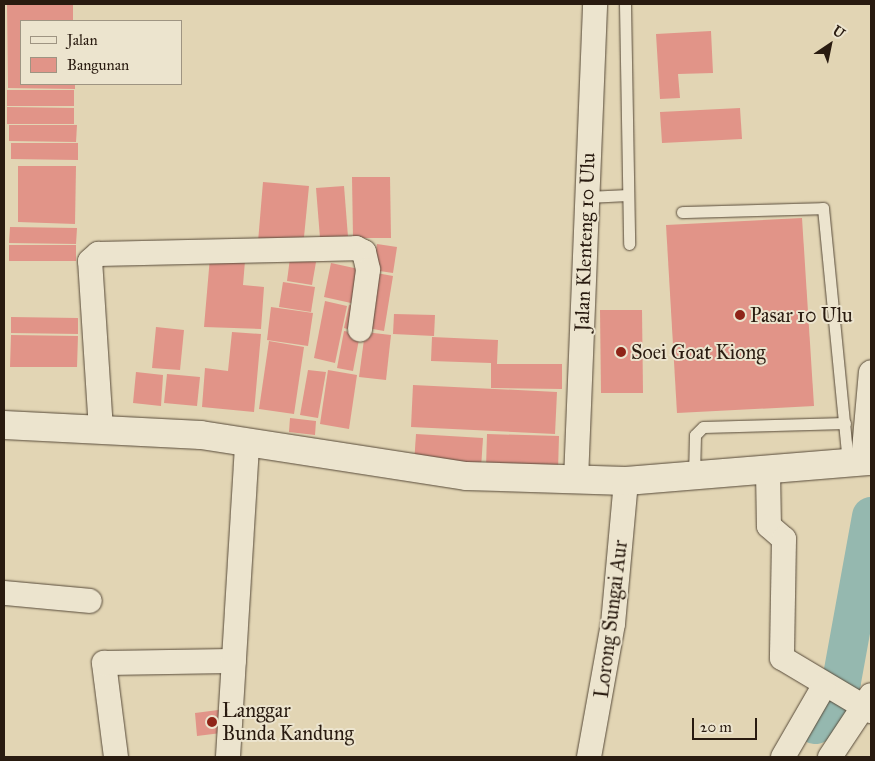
<!DOCTYPE html>
<style>
body{margin:0}
#map{position:relative;width:875px;height:761px;overflow:hidden;background:#e2d5b4;font-family:"IM FELL Great Primer",serif}
div>[style]{position:absolute}
[style*='--x']{left:calc(var(--x)*1px);top:calc(var(--y)*1px);width:calc(var(--w)*1px);rotate:calc(var(--a)*1deg)}
.river>*{height:39px;margin:-19.5px;padding:0 19.5px;transform-origin:19.5px;border-radius:19.5px;background:#95b8af}
.building>*{inset:0;background:#e19488}
.roads{filter:drop-shadow(0 0 1px #574a39) drop-shadow(0 0 1px #574a39)}
.service>*{height:11px;margin:-5.5px;padding:0 5.5px;transform-origin:5.5px;border-radius:5.5px;background:#ece4ce}
.minor>*{height:24px;margin:-12px;padding:0 12px;transform-origin:12px;border-radius:12px;background:#ece4ce}
.tertiary>*{height:28px;margin:-14px;padding:0 14px;transform-origin:14px;border-radius:14px;background:#ece4ce}
.dots>*{width:14px;height:14px;translate:-50% -50%;box-sizing:border-box;border:2px solid #ece4ce;border-radius:50%}
span{translate:-50% -50%;white-space:nowrap;text-align:center;line-height:1.15;-webkit-text-stroke:4px #ece4ce;paint-order:stroke}
.street-label{font-size:20px;color:#291b10}
.poi-label{font-size:20px;color:#291b10}
.left{translate:0 -50%;text-align:left}
.frame{position:absolute;inset:0;border:5px solid #291b10;pointer-events:none}
.legend{position:absolute;left:20px;top:20px;width:162px;height:65px;box-sizing:border-box;background:#ece4ce;border:1px solid #9e9482;margin:0;padding:6px 9px;list-style:none;font-size:15px;color:#291b10}
.legend li{display:flex;align-items:center;gap:10px;height:25px}
.legend b{width:25px;border:1px solid #9e9482}
.north{position:absolute;left:805px;top:20px;width:50px;height:50px;-webkit-text-stroke:4px #ece4ce;paint-order:stroke;rotate:34deg;font-size:14px;font-weight:700;line-height:20px;text-align:center;color:#291b10}
.north::after{content:'';display:block;margin:auto;width:18px;height:22px;background:#291b10;clip-path:polygon(50% 0,100% 100%,50% 72%,0 100%)}
.scale{position:absolute;left:692px;top:718px;width:65px;height:22px;box-sizing:border-box;border:2px solid #291b10;border-top:0;padding-left:6px;font-size:15px;line-height:18px;white-space:nowrap;color:#291b10;-webkit-text-stroke:4px #ece4ce;paint-order:stroke}
</style>
<div id="map">
<div class="river">
<div style="--x:815;--y:724;--w:50;--a:-58.8"></div>
<div style="--x:841;--y:681;--w:168;--a:-79.7"></div>
</div>
<div class="building">
<div style="clip-path:polygon(7px 4px,73px 4px,73px 21px,21px 21px,21px 84px,75px 84px,75px 89px,8px 88px)"></div>
<div style="clip-path:polygon(711px 31px,713px 73px,678px 74px,680px 98px,660px 99px,656px 34px)"></div>
<div style="clip-path:polygon(7px 90px,74px 90px,74px 106px,7px 106px)"></div>
<div style="clip-path:polygon(7px 107px,74px 108px,74px 124px,7px 124px)"></div>
<div style="clip-path:polygon(740px 108px,742px 139px,662px 143px,660px 112px)"></div>
<div style="clip-path:polygon(9px 125px,77px 125px,76px 142px,9px 141px)"></div>
<div style="clip-path:polygon(11px 143px,78px 143px,78px 160px,11px 159px)"></div>
<div style="clip-path:polygon(18px 166px,76px 166px,75px 224px,18px 222px)"></div>
<div style="clip-path:polygon(352px 177px,390px 177px,391px 238px,353px 238px)"></div>
<div style="clip-path:polygon(263px 182px,309px 186px,303px 247px,258px 242px)"></div>
<div style="clip-path:polygon(344px 186px,348px 237px,320px 238px,316px 188px)"></div>
<div style="clip-path:polygon(802px 218px,814px 406px,677px 413px,666px 225px)"></div>
<div style="clip-path:polygon(10px 227px,77px 228px,76px 244px,9px 243px)"></div>
<div style="clip-path:polygon(377px 244px,397px 247px,393px 273px,373px 270px)"></div>
<div style="clip-path:polygon(9px 245px,76px 245px,76px 261px,9px 261px)"></div>
<div style="clip-path:polygon(210px 257px,245px 261px,243px 285px,264px 287px,261px 329px,204px 327px)"></div>
<div style="clip-path:polygon(290px 258px,316px 262px,312px 285px,287px 281px)"></div>
<div style="clip-path:polygon(331px 263px,368px 271px,360px 305px,324px 297px)"></div>
<div style="clip-path:polygon(371px 272px,393px 276px,384px 331px,362px 327px)"></div>
<div style="clip-path:polygon(283px 282px,315px 287px,311px 312px,279px 307px)"></div>
<div style="clip-path:polygon(325px 301px,347px 306px,335px 363px,314px 358px)"></div>
<div style="clip-path:polygon(349px 305px,363px 308px,357px 332px,344px 328px)"></div>
<div style="clip-path:polygon(271px 307px,313px 313px,308px 346px,267px 340px)"></div>
<div style="clip-path:polygon(600px 310px,642px 310px,643px 393px,601px 393px)"></div>
<div style="clip-path:polygon(394px 314px,435px 315px,434px 336px,393px 334px)"></div>
<div style="clip-path:polygon(11px 317px,78px 318px,78px 334px,11px 333px)"></div>
<div style="clip-path:polygon(156px 327px,184px 330px,180px 370px,152px 368px)"></div>
<div style="clip-path:polygon(344px 331px,360px 334px,353px 371px,337px 368px)"></div>
<div style="clip-path:polygon(232px 332px,261px 334px,254px 412px,202px 407px,205px 368px,228px 371px)"></div>
<div style="clip-path:polygon(365px 332px,391px 335px,386px 380px,359px 377px)"></div>
<div style="clip-path:polygon(11px 335px,78px 336px,77px 367px,10px 367px)"></div>
<div style="clip-path:polygon(432px 337px,498px 340px,497px 364px,562px 364px,562px 389px,491px 388px,491px 363px,431px 361px)"></div>
<div style="clip-path:polygon(269px 341px,304px 347px,294px 414px,259px 409px)"></div>
<div style="clip-path:polygon(308px 370px,326px 372px,318px 418px,300px 415px)"></div>
<div style="clip-path:polygon(328px 370px,357px 375px,349px 429px,320px 424px)"></div>
<div style="clip-path:polygon(136px 372px,163px 375px,161px 406px,133px 403px)"></div>
<div style="clip-path:polygon(167px 374px,200px 377px,197px 406px,164px 403px)"></div>
<div style="clip-path:polygon(413px 385px,557px 392px,555px 434px,411px 427px)"></div>
<div style="clip-path:polygon(290px 418px,316px 421px,315px 435px,289px 432px)"></div>
<div style="clip-path:polygon(416px 434px,483px 438px,481px 468px,414px 464px)"></div>
<div style="clip-path:polygon(487px 434px,559px 436px,558px 470px,486px 468px)"></div>
<div style="clip-path:polygon(226px 709px,229px 732px,197px 736px,195px 713px)"></div>
</div>
<div class="roads">
<div class="service">
<div style="--x:625;--y:4;--w:240;--a:89"></div>
<div style="--x:587;--y:197;--w:41;--a:-2.8"></div>
<div style="--x:682;--y:212;--w:141;--a:-1.6"></div>
<div style="--x:823;--y:208;--w:255;--a:84.4"></div>
<div style="--x:694;--y:476;--w:41;--a:-88.6"></div>
<div style="--x:695;--y:435;--w:11;--a:-45"></div>
<div style="--x:703;--y:427;--w:142;--a:-1.6"></div>
</div>
<div class="minor">
<div style="--x:101;--y:430;--w:169;--a:-93.7"></div>
<div style="--x:90;--y:261;--w:11;--a:-41"></div>
<div style="--x:98;--y:254;--w:258;--a:-1.3"></div>
<div style="--x:356;--y:248;--w:9;--a:27"></div>
<div style="--x:364;--y:252;--w:18;--a:77"></div>
<div style="--x:368;--y:270;--w:60;--a:97.7"></div>
<div style="--x:863;--y:461;--w:89;--a:-84.9"></div>
<div style="--x:768;--y:471;--w:55;--a:89"></div>
<div style="--x:769;--y:526;--w:20;--a:41"></div>
<div style="--x:784;--y:539;--w:119;--a:91"></div>
<div style="--x:782;--y:658;--w:104;--a:30.8"></div>
<div style="--x:576;--y:480;--w:476;--a:-87.7"></div>
<div style="--x:4;--y:593;--w:86;--a:5.3"></div>
<div style="--x:116;--y:757;--w:95;--a:-97.3"></div>
<div style="--x:104;--y:663;--w:130;--a:-0.9"></div>
<div style="--x:228;--y:757;--w:316;--a:-86.5"></div>
<div style="--x:589;--y:757;--w:135;--a:-79.8"></div>
<div style="--x:613;--y:624;--w:144;--a:-84.8"></div>
<div style="--x:783;--y:757;--w:82;--a:-60"></div>
<div style="--x:830;--y:757;--w:74;--a:-56.5"></div>
</div>
<div class="tertiary">
<div style="--x:4;--y:425;--w:197;--a:2.9"></div>
<div style="--x:201;--y:435;--w:268;--a:8.8"></div>
<div style="--x:466;--y:476;--w:160;--a:1.8"></div>
<div style="--x:626;--y:481;--w:246;--a:-4.7"></div>
</div>
</div>
<div class="dots">
<div style="left:740px;top:315px;background:#8f2418"></div>
<div style="left:621px;top:352px;background:#8f2418"></div>
<div style="left:212px;top:722px;background:#8f2418"></div>
</div>
<div class="street-label">
<span style="left:585px;top:242px;rotate:-88deg">Jalan Klenteng 10 Ulu</span>
<span style="left:611px;top:619px;rotate:-83deg">Lorong Sungai Aur</span>
</div>
<div class="poi-label">
<span class="left" style="left:750px;top:315px">Pasar 10 Ulu</span>
<span class="left" style="left:631px;top:352px">Soei Goat Kiong</span>
<span class="left" style="left:222px;top:722px">Langgar<br>Bunda Kandung</span>
</div>
<div class="frame"></div>
<ul class="legend">
<li><b style="height:6px;background:#ece4ce"></b>Jalan</li>
<li><b style="height:14px;background:#e19488"></b>Bangunan</li>
</ul>
<div class="north">U</div>
<div class="scale">20 m</div>
</div>
